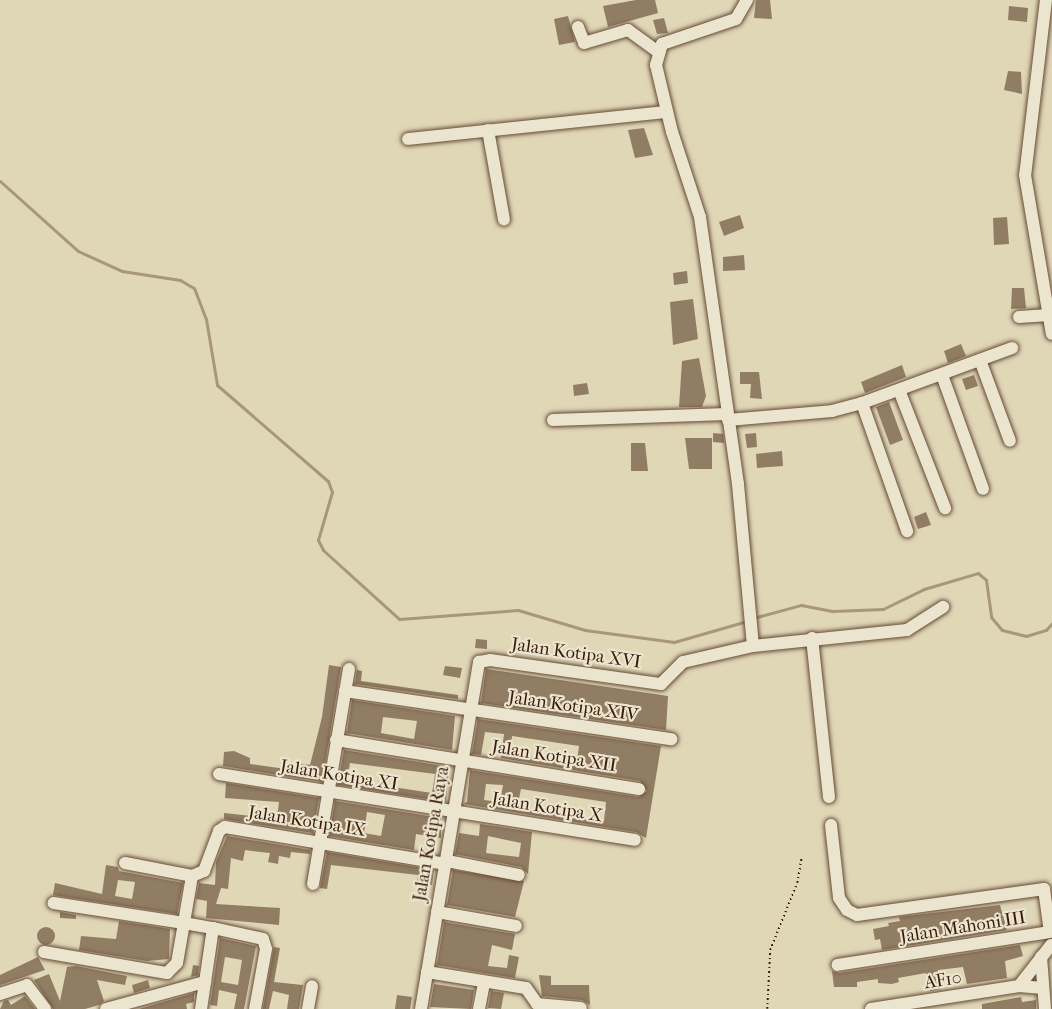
<!DOCTYPE html>
<style>
body{margin:0}
#map{position:relative;width:1052px;height:1009px;overflow:hidden;background:#e0d7b7;font-family:"IM FELL French Canon",serif}
div>[style]{position:absolute}
[style*='--x']{left:calc(var(--x)*1px);top:calc(var(--y)*1px);width:calc(var(--w)*1px);rotate:calc(var(--a)*1deg)}
.stream>*{height:3px;margin:-1.5px;padding:0 1.5px;transform-origin:1.5px;border-radius:1.5px;background:#a8977c}
.building>*{inset:0;background:#917d63}
.round{border-radius:50%}
.path>*{height:1.5px;margin-top:-0.75px;transform-origin:0;background:repeating-linear-gradient(90deg,#3c1b09 0 1.5px,transparent 0 4.5px)}
.roads{filter:drop-shadow(0 0 2px #654a34) drop-shadow(0 0 2px #654a34)}
.minor>*{height:12px;margin:-6px;padding:0 6px;transform-origin:6px;border-radius:6px;background:#ebe5d0}
span{translate:-50% -50%;white-space:nowrap;text-align:center;line-height:1.15;-webkit-text-stroke:4.5px #ebe5d0;paint-order:stroke}
.street-label{font-size:18px;color:#3c1b09}
</style>
<div id="map">
<div class="stream">
<div style="--x:0;--y:181;--w:105;--a:41.9"></div>
<div style="--x:78;--y:251;--w:48;--a:24.4"></div>
<div style="--x:122;--y:271;--w:59;--a:8.8"></div>
<div style="--x:180;--y:280;--w:16;--a:30"></div>
<div style="--x:194;--y:288;--w:33;--a:69"></div>
<div style="--x:206;--y:319;--w:67;--a:80.5"></div>
<div style="--x:217;--y:385;--w:147;--a:40.9"></div>
<div style="--x:328;--y:481;--w:12;--a:70"></div>
<div style="--x:332;--y:492;--w:50;--a:106.3"></div>
<div style="--x:318;--y:540;--w:11;--a:63"></div>
<div style="--x:323;--y:550;--w:103;--a:42.2"></div>
<div style="--x:399;--y:619;--w:119;--a:-4.3"></div>
<div style="--x:518;--y:610;--w:70;--a:16.6"></div>
<div style="--x:585;--y:630;--w:90;--a:7.7"></div>
<div style="--x:674;--y:642;--w:76;--a:-16"></div>
<div style="--x:753;--y:618;--w:50;--a:-15.2"></div>
<div style="--x:801;--y:605;--w:33;--a:11"></div>
<div style="--x:833;--y:611;--w:50;--a:-2.3"></div>
<div style="--x:883;--y:609;--w:46;--a:-26"></div>
<div style="--x:924;--y:589;--w:56;--a:-16.5"></div>
<div style="--x:978;--y:573;--w:11;--a:41"></div>
<div style="--x:986;--y:580;--w:37;--a:82"></div>
<div style="--x:991;--y:617;--w:17;--a:50"></div>
<div style="--x:1002;--y:630;--w:25;--a:14"></div>
<div style="--x:1026;--y:636;--w:21;--a:-17"></div>
<div style="--x:1046;--y:630;--w:9;--a:-49"></div>
</div>
<div class="building">
<div style="clip-path:polygon(636px 0,655px 0,658px 13px,608px 27px,603px 6px)"></div>
<div style="clip-path:polygon(756px 0,770px 0,772px 19px,754px 18px)"></div>
<div style="clip-path:polygon(1009px 6px,1028px 8px,1027px 22px,1008px 20px)"></div>
<div style="clip-path:polygon(568px 16px,575px 42px,559px 45px,554px 19px)"></div>
<div style="clip-path:polygon(664px 18px,668px 33px,657px 34px,653px 20px)"></div>
<div style="clip-path:polygon(1008px 71px,1021px 72px,1022px 94px,1004px 90px)"></div>
<div style="clip-path:polygon(644px 128px,653px 155px,635px 158px,628px 130px)"></div>
<div style="clip-path:polygon(740px 215px,744px 228px,724px 236px,719px 222px)"></div>
<div style="clip-path:polygon(1007px 217px,1009px 244px,994px 245px,993px 218px)"></div>
<div style="clip-path:polygon(744px 255px,745px 270px,723px 271px,723px 257px)"></div>
<div style="clip-path:polygon(687px 271px,688px 283px,674px 285px,673px 273px)"></div>
<div style="clip-path:polygon(1012px 288px,1024px 288px,1026px 308px,1011px 309px)"></div>
<div style="clip-path:polygon(693px 299px,698px 339px,673px 345px,670px 302px)"></div>
<div style="clip-path:polygon(961px 344px,966px 356px,948px 363px,944px 351px)"></div>
<div style="clip-path:polygon(699px 358px,706px 396px,702px 407px,679px 407px,682px 361px)"></div>
<div style="clip-path:polygon(902px 365px,906px 377px,865px 393px,861px 382px)"></div>
<div style="clip-path:polygon(740px 372px,759px 372px,762px 399px,750px 398px,751px 384px,740px 384px)"></div>
<div style="clip-path:polygon(974px 375px,978px 386px,966px 390px,962px 379px)"></div>
<div style="clip-path:polygon(587px 383px,589px 394px,574px 396px,573px 385px)"></div>
<div style="clip-path:polygon(889px 402px,903px 440px,890px 445px,876px 407px)"></div>
<div style="clip-path:polygon(713px 433px,723px 434px,724px 443px,713px 442px)"></div>
<div style="clip-path:polygon(756px 433px,757px 447px,747px 448px,745px 434px)"></div>
<div style="clip-path:polygon(685px 438px,712px 438px,712px 469px,689px 469px)"></div>
<div style="clip-path:polygon(631px 443px,645px 443px,648px 471px,631px 471px)"></div>
<div style="clip-path:polygon(782px 451px,783px 466px,757px 468px,756px 454px)"></div>
<div style="clip-path:polygon(926px 512px,931px 525px,918px 529px,914px 517px)"></div>
<div style="clip-path:polygon(476px 639px,487px 640px,487px 649px,475px 648px)"></div>
<div style="clip-path:polygon(329px 665px,341px 667px,322px 782px,223px 766px,224px 752px,234px 751px,250px 758px,250px 764px,293px 770px,294px 763px,310px 765px,322px 717px)"></div>
<div style="clip-path:polygon(445px 666px,462px 668px,460px 678px,443px 675px)"></div>
<div style="clip-path:polygon(486px 669px,668px 696px,666px 730px,481px 703px)"></div>
<div style="clip-path:polygon(357px 670px,362px 671px,361px 681px,458px 695px,458px 699px,355px 684px)"></div>
<div style="clip-path:polygon(evenodd,352px 700px,455px 716px,452px 750px,347px 733px,352px 700px,383px 717px,417px 721px,414px 739px,381px 733px,383px 717px)"></div>
<div style="clip-path:polygon(evenodd,478px 719px,661px 746px,646px 838px,636px 832px,464px 804px,467px 802px,470px 770px,638px 797px,647px 791px,640px 781px,501px 758px,504px 734px,485px 732px,481px 755px,472px 754px,478px 719px,512px 736px,579px 746px,577px 762px,510px 754px,512px 736px,478px 719px,486px 784px,503px 785px,500px 802px,484px 800px,486px 784px,478px 719px,521px 789px,606px 802px,604px 821px,517px 808px,521px 789px)"></div>
<div style="clip-path:polygon(evenodd,344px 750px,449px 767px,446px 802px,338px 785px,344px 750px,350px 763px,435px 774px,432px 793px,347px 780px,350px 763px)"></div>
<div style="clip-path:polygon(226px 783px,319px 798px,313px 833px,224px 819px,224px 813px,277px 819px,279px 802px,225px 798px)"></div>
<div style="clip-path:polygon(evenodd,335px 801px,441px 818px,441px 838px,416px 834px,414px 850px,329px 836px,335px 801px,367px 812px,385px 815px,381px 836px,364px 833px,367px 812px)"></div>
<div style="clip-path:polygon(evenodd,480px 824px,532px 832px,528px 874px,521px 867px,455px 854px,459px 833px,479px 836px,480px 824px,488px 836px,521px 843px,519px 857px,486px 853px,488px 836px)"></div>
<div style="clip-path:polygon(227px 836px,310px 850px,310px 854px,291px 852px,290px 858px,279px 856px,278px 864px,268px 862px,270px 853px,252px 851px,245px 850px,243px 861px,231px 858px,228px 889px,221px 888px,216px 904px,280px 908px,279px 925px,206px 918px,207px 901px,196px 899px,199px 883px,215px 885px,216px 862px)"></div>
<div style="clip-path:polygon(327px 852px,434px 870px,432px 885px,417px 883px,418px 875px,331px 865px,327px 889px,320px 888px)"></div>
<div style="clip-path:polygon(evenodd,106px 865px,118px 867px,119px 871px,183px 883px,177px 914px,53px 895px,55px 883px,102px 894px,106px 865px,118px 880px,135px 882px,132px 899px,115px 896px,118px 880px)"></div>
<div style="clip-path:polygon(453px 870px,524px 881px,515px 917px,447px 905px)"></div>
<div style="clip-path:polygon(1000px 905px,1007px 930px,882px 950px,880px 939px,875px 940px,873px 929px,889px 926px,888px 923px,900px 921px,899px 917px)"></div>
<div style="clip-path:polygon(60px 912px,76px 915px,76px 919px,60px 918px)"></div>
<div style="clip-path:polygon(119px 921px,170px 929px,169px 959px,147px 961px,79px 950px,81px 936px,116px 939px)"></div>
<div style="clip-path:polygon(444px 922px,515px 934px,512px 950px,492px 945px,488px 966px,507px 968px,509px 955px,519px 957px,515px 978px,437px 965px)"></div>
<div class="round" style="left:37px;top:927px;width:18px;height:18px"></div>
<div style="clip-path:polygon(evenodd,220px 938px,256px 946px,244px 1009px,234px 1009px,237px 994px,219px 990px,217px 1006px,210px 1005px,220px 938px,225px 957px,242px 960px,238px 985px,221px 982px,225px 957px)"></div>
<div style="clip-path:polygon(1020px 945px,1023px 956px,1005px 961px,1007px 978px,967px 984px,963px 967px,938px 970px,941px 989px,930px 991px,926px 973px,898px 978px,899px 982px,892px 984px,878px 983px,878px 979px,857px 982px,857px 987px,834px 987px,832px 971px,839px 973px)"></div>
<div style="clip-path:polygon(274px 947px,280px 948px,274px 982px,303px 985px,299px 1009px,287px 1009px,289px 995px,273px 991px,269px 1009px,263px 1009px)"></div>
<div style="clip-path:polygon(38px 957px,45px 970px,0 985px,0 975px)"></div>
<div style="clip-path:polygon(193px 965px,199px 966px,198px 975px,191px 977px)"></div>
<div style="clip-path:polygon(76px 966px,127px 976px,125px 985px,97px 980px,104px 1001px,99px 1005px,85px 1009px,53px 1009px,34px 980px,49px 974px,60px 1001px,67px 967px)"></div>
<div style="clip-path:polygon(539px 975px,551px 976px,551px 985px,589px 985px,590px 1005px,582px 1000px,542px 996px)"></div>
<div style="clip-path:polygon(148px 980px,150px 988px,134px 993px,132px 985px)"></div>
<div style="clip-path:polygon(434px 984px,474px 990px,471px 1009px,430px 1007px)"></div>
<div style="clip-path:polygon(491px 991px,504px 993px,501px 1009px,488px 1008px)"></div>
<div style="clip-path:polygon(194px 993px,194px 1002px,186px 1004px,187px 1009px,139px 1009px)"></div>
<div style="clip-path:polygon(397px 995px,412px 997px,410px 1009px,395px 1009px)"></div>
<div style="clip-path:polygon(25px 996px,35px 1009px,0 1009px,4px 1001px,8px 1000px,11px 1005px)"></div>
<div style="clip-path:polygon(1021px 997px,1022px 1002px,1036px 1000px,1036px 1009px,982px 1009px,982px 1004px)"></div>
</div>
<div class="path">
<div style="--x:767;--y:1009;--w:59;--a:-87.1"></div>
<div style="--x:770;--y:950;--w:72;--a:-68.1"></div>
<div style="--x:797;--y:883;--w:27;--a:-80"></div>
</div>
<div class="roads">
<div class="minor">
<div style="--x:1046;--y:0;--w:176;--a:96.8"></div>
<div style="--x:1025;--y:175;--w:161;--a:80.4"></div>
<div style="--x:578;--y:27;--w:17;--a:69"></div>
<div style="--x:584;--y:43;--w:46;--a:-16.5"></div>
<div style="--x:628;--y:30;--w:37;--a:36"></div>
<div style="--x:488;--y:130;--w:91;--a:79.9"></div>
<div style="--x:408;--y:139;--w:260;--a:-6"></div>
<div style="--x:1019;--y:317;--w:30;--a:-4"></div>
<div style="--x:980;--y:360;--w:86;--a:69.7"></div>
<div style="--x:942;--y:375;--w:121;--a:70.2"></div>
<div style="--x:899;--y:390;--w:127;--a:68.7"></div>
<div style="--x:862;--y:403;--w:136;--a:70.6"></div>
<div style="--x:553;--y:420;--w:174;--a:-2"></div>
<div style="--x:728;--y:420;--w:104;--a:-4.9"></div>
<div style="--x:832;--y:411;--w:31;--a:-15"></div>
<div style="--x:862;--y:403;--w:160;--a:-20.1"></div>
<div style="--x:812;--y:638;--w:160;--a:83.9"></div>
<div style="--x:753;--y:646;--w:155;--a:-5.9"></div>
<div style="--x:907;--y:630;--w:43;--a:-32.6"></div>
<div style="--x:345;--y:691;--w:330;--a:8.4"></div>
<div style="--x:336;--y:740;--w:307;--a:9.2"></div>
<div style="--x:219;--y:774;--w:421;--a:9"></div>
<div style="--x:831;--y:825;--w:73;--a:83.7"></div>
<div style="--x:839;--y:898;--w:14;--a:56"></div>
<div style="--x:847;--y:910;--w:11;--a:27"></div>
<div style="--x:857;--y:915;--w:189;--a:-7.9"></div>
<div style="--x:1044;--y:889;--w:43;--a:82.1"></div>
<div style="--x:1050;--y:932;--w:215;--a:171.2"></div>
<div style="--x:447;--y:861;--w:73;--a:11"></div>
<div style="--x:125;--y:863;--w:68;--a:11"></div>
<div style="--x:192;--y:876;--w:48;--a:99.7"></div>
<div style="--x:184;--y:923;--w:29;--a:10"></div>
<div style="--x:213;--y:928;--w:82;--a:98.4"></div>
<div style="--x:192;--y:876;--w:13;--a:-23"></div>
<div style="--x:204;--y:871;--w:43;--a:-69.4"></div>
<div style="--x:219;--y:831;--w:7;--a:-34"></div>
<div style="--x:225;--y:827;--w:224;--a:9.5"></div>
<div style="--x:313;--y:884;--w:218;--a:-80.5"></div>
<div style="--x:437;--y:912;--w:80;--a:10"></div>
<div style="--x:213;--y:928;--w:51;--a:12.4"></div>
<div style="--x:263;--y:939;--w:10;--a:73"></div>
<div style="--x:266;--y:949;--w:61;--a:100.4"></div>
<div style="--x:44;--y:952;--w:125;--a:9.7"></div>
<div style="--x:167;--y:973;--w:14;--a:-45"></div>
<div style="--x:177;--y:963;--w:41;--a:-80.1"></div>
<div style="--x:184;--y:923;--w:132;--a:-171.3"></div>
<div style="--x:1041;--y:957;--w:52;--a:85.6"></div>
<div style="--x:427;--y:972;--w:100;--a:9.2"></div>
<div style="--x:526;--y:988;--w:19;--a:55"></div>
<div style="--x:537;--y:1004;--w:44;--a:5.2"></div>
<div style="--x:1019;--y:986;--w:52;--a:-52"></div>
<div style="--x:0;--y:994;--w:28;--a:-18"></div>
<div style="--x:27;--y:985;--w:30;--a:53"></div>
<div style="--x:106;--y:1009;--w:103;--a:-15.3"></div>
<div style="--x:308;--y:1009;--w:23;--a:-80"></div>
<div style="--x:421;--y:1009;--w:352;--a:-80.5"></div>
<div style="--x:479;--y:662;--w:11;--a:-10"></div>
<div style="--x:490;--y:660;--w:173;--a:8"></div>
<div style="--x:661;--y:684;--w:31;--a:-45"></div>
<div style="--x:683;--y:662;--w:72;--a:-12.9"></div>
<div style="--x:753;--y:646;--w:163;--a:-95.3"></div>
<div style="--x:738;--y:484;--w:270;--a:-98.1"></div>
<div style="--x:700;--y:217;--w:89;--a:-108.2"></div>
<div style="--x:672;--y:132;--w:69;--a:-103.4"></div>
<div style="--x:656;--y:65;--w:22;--a:-74"></div>
<div style="--x:662;--y:44;--w:78;--a:-18.7"></div>
<div style="--x:736;--y:19;--w:22;--a:-60"></div>
<div style="--x:479;--y:1009;--w:26;--a:-79"></div>
<div style="--x:871;--y:1009;--w:150;--a:-8.8"></div>
<div style="--x:1019;--y:986;--w:24;--a:5"></div>
</div>
</div>
<div class="street-label">
<span style="left:576px;top:654px;rotate:8deg">Jalan Kotipa XVI</span>
<span style="left:573px;top:707px;rotate:8deg">Jalan Kotipa XIV</span>
<span style="left:554px;top:757px;rotate:9deg">Jalan Kotipa XII</span>
<span style="left:339px;top:776px;rotate:9deg">Jalan Kotipa XI</span>
<span style="left:547px;top:808px;rotate:9deg">Jalan Kotipa X</span>
<span style="left:307px;top:822px;rotate:9deg">Jalan Kotipa IX</span>
<span style="left:432px;top:834px;rotate:-80deg">Jalan Kotipa Raya</span>
<span style="left:963px;top:928px;rotate:-9deg">Jalan Mahoni III</span>
<span style="left:943px;top:981px;rotate:-9deg">AF10</span>
</div>
</div>
